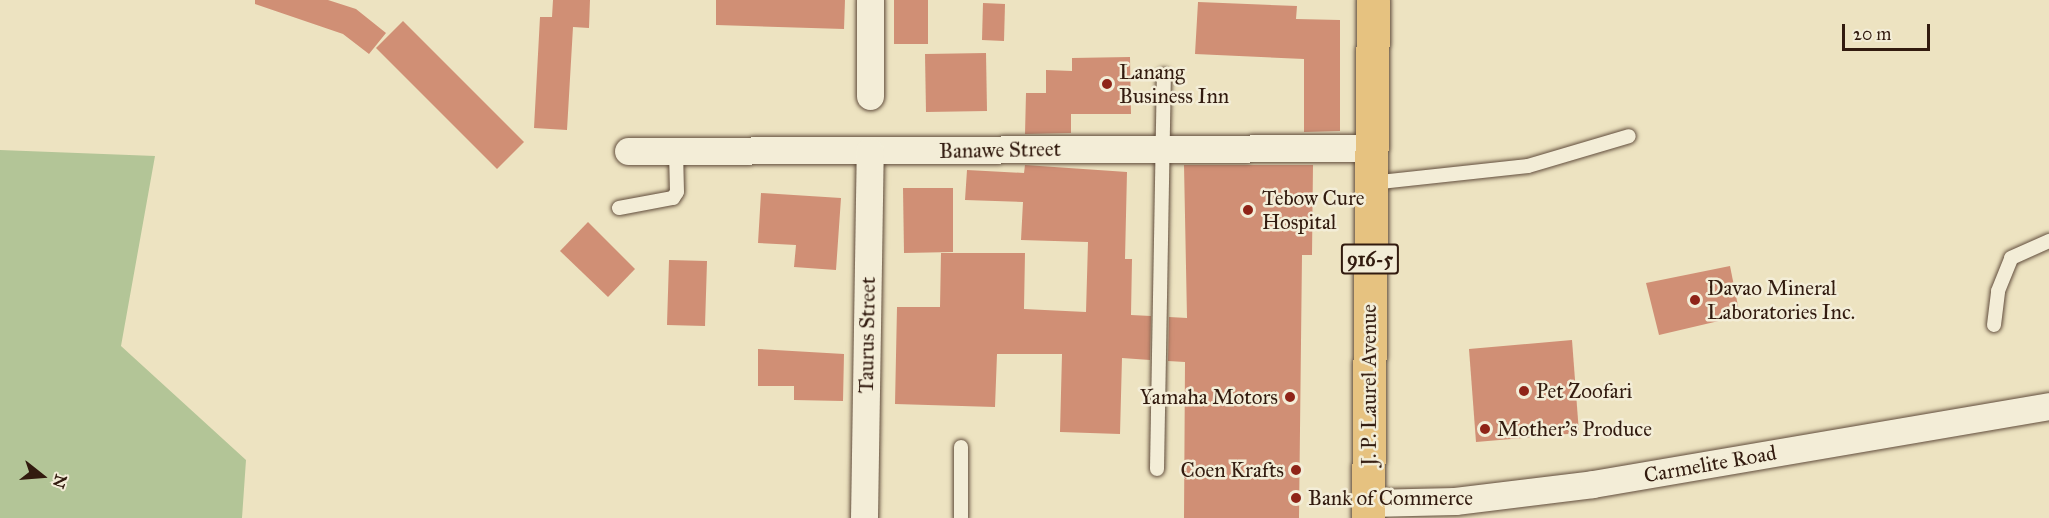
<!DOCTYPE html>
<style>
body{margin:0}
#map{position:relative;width:2049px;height:518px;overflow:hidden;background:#ede3c1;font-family:"IM FELL Great Primer",serif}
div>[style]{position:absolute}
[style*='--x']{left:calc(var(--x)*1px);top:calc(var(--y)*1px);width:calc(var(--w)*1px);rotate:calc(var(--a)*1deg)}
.green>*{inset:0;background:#b3c597}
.building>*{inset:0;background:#d08f75}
.roads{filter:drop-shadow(0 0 2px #614d3c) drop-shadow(0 0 2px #614d3c)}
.lane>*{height:14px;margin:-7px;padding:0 7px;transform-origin:7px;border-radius:7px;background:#f3edd7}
.street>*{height:27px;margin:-13.5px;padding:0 13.5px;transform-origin:13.5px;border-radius:13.5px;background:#f3edd7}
.primary>*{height:33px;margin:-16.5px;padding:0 16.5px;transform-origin:16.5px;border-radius:16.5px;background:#e6c280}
.dots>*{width:16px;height:16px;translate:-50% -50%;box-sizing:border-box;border:3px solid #f3edd7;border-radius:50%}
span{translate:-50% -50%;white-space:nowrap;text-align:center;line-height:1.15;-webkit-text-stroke:5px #f3edd7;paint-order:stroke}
.shield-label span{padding:2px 4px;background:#f3edd7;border:2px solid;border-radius:4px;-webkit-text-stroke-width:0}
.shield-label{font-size:20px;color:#321b0f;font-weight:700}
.poi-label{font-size:21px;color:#321b0f}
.left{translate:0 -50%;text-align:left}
.right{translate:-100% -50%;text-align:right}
.street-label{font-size:21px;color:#321b0f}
.north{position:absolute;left:12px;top:446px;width:60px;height:60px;-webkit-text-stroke:4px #f3edd7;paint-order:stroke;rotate:107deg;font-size:16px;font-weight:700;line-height:24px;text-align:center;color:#321b0f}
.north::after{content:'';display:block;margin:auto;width:21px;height:27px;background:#321b0f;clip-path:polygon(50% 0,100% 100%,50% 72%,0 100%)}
.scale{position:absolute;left:1842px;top:24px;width:88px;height:27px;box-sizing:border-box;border:3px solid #321b0f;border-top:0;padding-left:8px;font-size:18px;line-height:21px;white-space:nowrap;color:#321b0f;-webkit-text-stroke:4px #f3edd7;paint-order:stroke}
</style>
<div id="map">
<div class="green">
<div style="clip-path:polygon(0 150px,155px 156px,121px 346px,246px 460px,242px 518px,0 518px)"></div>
</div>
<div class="building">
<div style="clip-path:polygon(255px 0,328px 0,356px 9px,386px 33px,369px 54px,343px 34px,255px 4px)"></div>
<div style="clip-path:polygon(553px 0,590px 0,589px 28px,573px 27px,567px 130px,534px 128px,540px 17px,552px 17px)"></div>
<div style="clip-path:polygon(716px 0,845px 0,844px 29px,716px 25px)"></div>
<div style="clip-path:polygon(894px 0,928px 0,928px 44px,894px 44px)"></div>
<div style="clip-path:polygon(1198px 2px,1297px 6px,1296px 19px,1340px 20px,1340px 131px,1304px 132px,1304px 59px,1195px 54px)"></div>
<div style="clip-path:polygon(983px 3px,1005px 4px,1004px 41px,982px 40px)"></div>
<div style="clip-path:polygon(403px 21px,524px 142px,497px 169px,376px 48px)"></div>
<div style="clip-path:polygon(986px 53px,987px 111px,926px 112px,925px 54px)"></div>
<div style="clip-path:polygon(1130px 57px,1131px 114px,1071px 114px,1071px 133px,1025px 134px,1026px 93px,1046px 93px,1046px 70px,1072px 71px,1072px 58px)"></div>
<div style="clip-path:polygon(1025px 165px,1127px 172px,1125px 259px,1132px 259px,1131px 315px,1151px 316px,1150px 360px,1122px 358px,1120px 434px,1060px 432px,1062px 354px,997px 354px,995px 407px,895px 404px,897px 307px,940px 307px,941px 253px,1025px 253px,1024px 309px,1086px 312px,1088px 242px,1021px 240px,1023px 202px,965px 200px,967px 170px,1024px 173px)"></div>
<div style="clip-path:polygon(1184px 165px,1313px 165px,1312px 255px,1302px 255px,1299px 518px,1184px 518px,1185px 362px,1168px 361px,1169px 317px,1187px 318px)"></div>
<div style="clip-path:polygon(903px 188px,953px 188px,953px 252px,904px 253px)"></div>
<div style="clip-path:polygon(761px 193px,841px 198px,836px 270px,794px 267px,796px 245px,758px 243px)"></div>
<div style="clip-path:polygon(588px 222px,635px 269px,608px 297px,560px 251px)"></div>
<div style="clip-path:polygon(669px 260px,707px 261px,705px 326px,667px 325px)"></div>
<div style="clip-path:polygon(1730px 266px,1740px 316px,1659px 335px,1646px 283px)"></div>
<div style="clip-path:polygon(1572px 340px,1579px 433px,1476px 442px,1469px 349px)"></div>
<div style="clip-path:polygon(758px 349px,844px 354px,843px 401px,794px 400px,794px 386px,758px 386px)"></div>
</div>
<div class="roads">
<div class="lane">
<div style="--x:1371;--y:183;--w:158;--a:-6.2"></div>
<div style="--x:1528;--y:166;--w:105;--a:-16.5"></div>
<div style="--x:619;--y:208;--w:55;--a:-10.5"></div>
<div style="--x:673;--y:198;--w:7;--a:-56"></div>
<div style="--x:677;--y:192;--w:41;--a:-91.4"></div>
<div style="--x:1994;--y:325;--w:34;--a:-83"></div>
<div style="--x:1998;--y:291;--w:35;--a:-68"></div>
<div style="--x:2011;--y:258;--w:42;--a:-24.1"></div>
<div style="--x:1157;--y:469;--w:394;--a:-89"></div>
<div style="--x:961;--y:518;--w:71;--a:-90"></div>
</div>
<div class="street">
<div style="--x:870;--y:96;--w:96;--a:-90"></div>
<div style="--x:628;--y:151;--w:743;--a:-0.23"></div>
<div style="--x:1369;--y:503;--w:86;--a:-1.3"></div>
<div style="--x:1455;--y:501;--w:139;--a:-7"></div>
<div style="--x:1593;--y:484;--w:463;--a:-9.7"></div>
<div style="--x:864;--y:518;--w:367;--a:-89.1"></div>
</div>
<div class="primary">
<div style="--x:1368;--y:518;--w:518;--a:-89.45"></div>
</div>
</div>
<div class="dots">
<div style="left:1107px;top:84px;background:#8f2418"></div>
<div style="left:1248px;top:210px;background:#8f2418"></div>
<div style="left:1695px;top:300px;background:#8f2418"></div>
<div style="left:1524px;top:391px;background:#8f2418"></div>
<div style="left:1290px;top:397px;background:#8f2418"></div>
<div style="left:1485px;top:429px;background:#8f2418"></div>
<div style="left:1296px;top:470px;background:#8f2418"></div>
<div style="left:1296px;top:498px;background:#8f2418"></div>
</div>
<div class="shield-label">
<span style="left:1370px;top:259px">916-5</span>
</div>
<div class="poi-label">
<span class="left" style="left:1119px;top:84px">Lanang<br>Business Inn</span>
<span class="left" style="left:1262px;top:210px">Tebow Cure<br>Hospital</span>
<span class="left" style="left:1707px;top:300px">Davao Mineral<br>Laboratories Inc.</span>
<span class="left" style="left:1536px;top:391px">Pet Zoofari</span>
<span class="right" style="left:1278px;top:397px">Yamaha Motors</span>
<span class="left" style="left:1497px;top:429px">Mother's Produce</span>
<span class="right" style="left:1284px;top:470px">Coen Krafts</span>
<span class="left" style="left:1308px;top:498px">Bank of Commerce</span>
</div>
<div class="street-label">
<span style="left:1000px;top:150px;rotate:-1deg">Banawe Street</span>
<span style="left:867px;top:335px;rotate:-89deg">Taurus Street</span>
<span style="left:1369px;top:385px;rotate:-90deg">J. P. Laurel Avenue</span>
<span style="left:1710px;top:464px;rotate:-10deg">Carmelite Road</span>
</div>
<div class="north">N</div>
<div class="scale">20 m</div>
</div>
